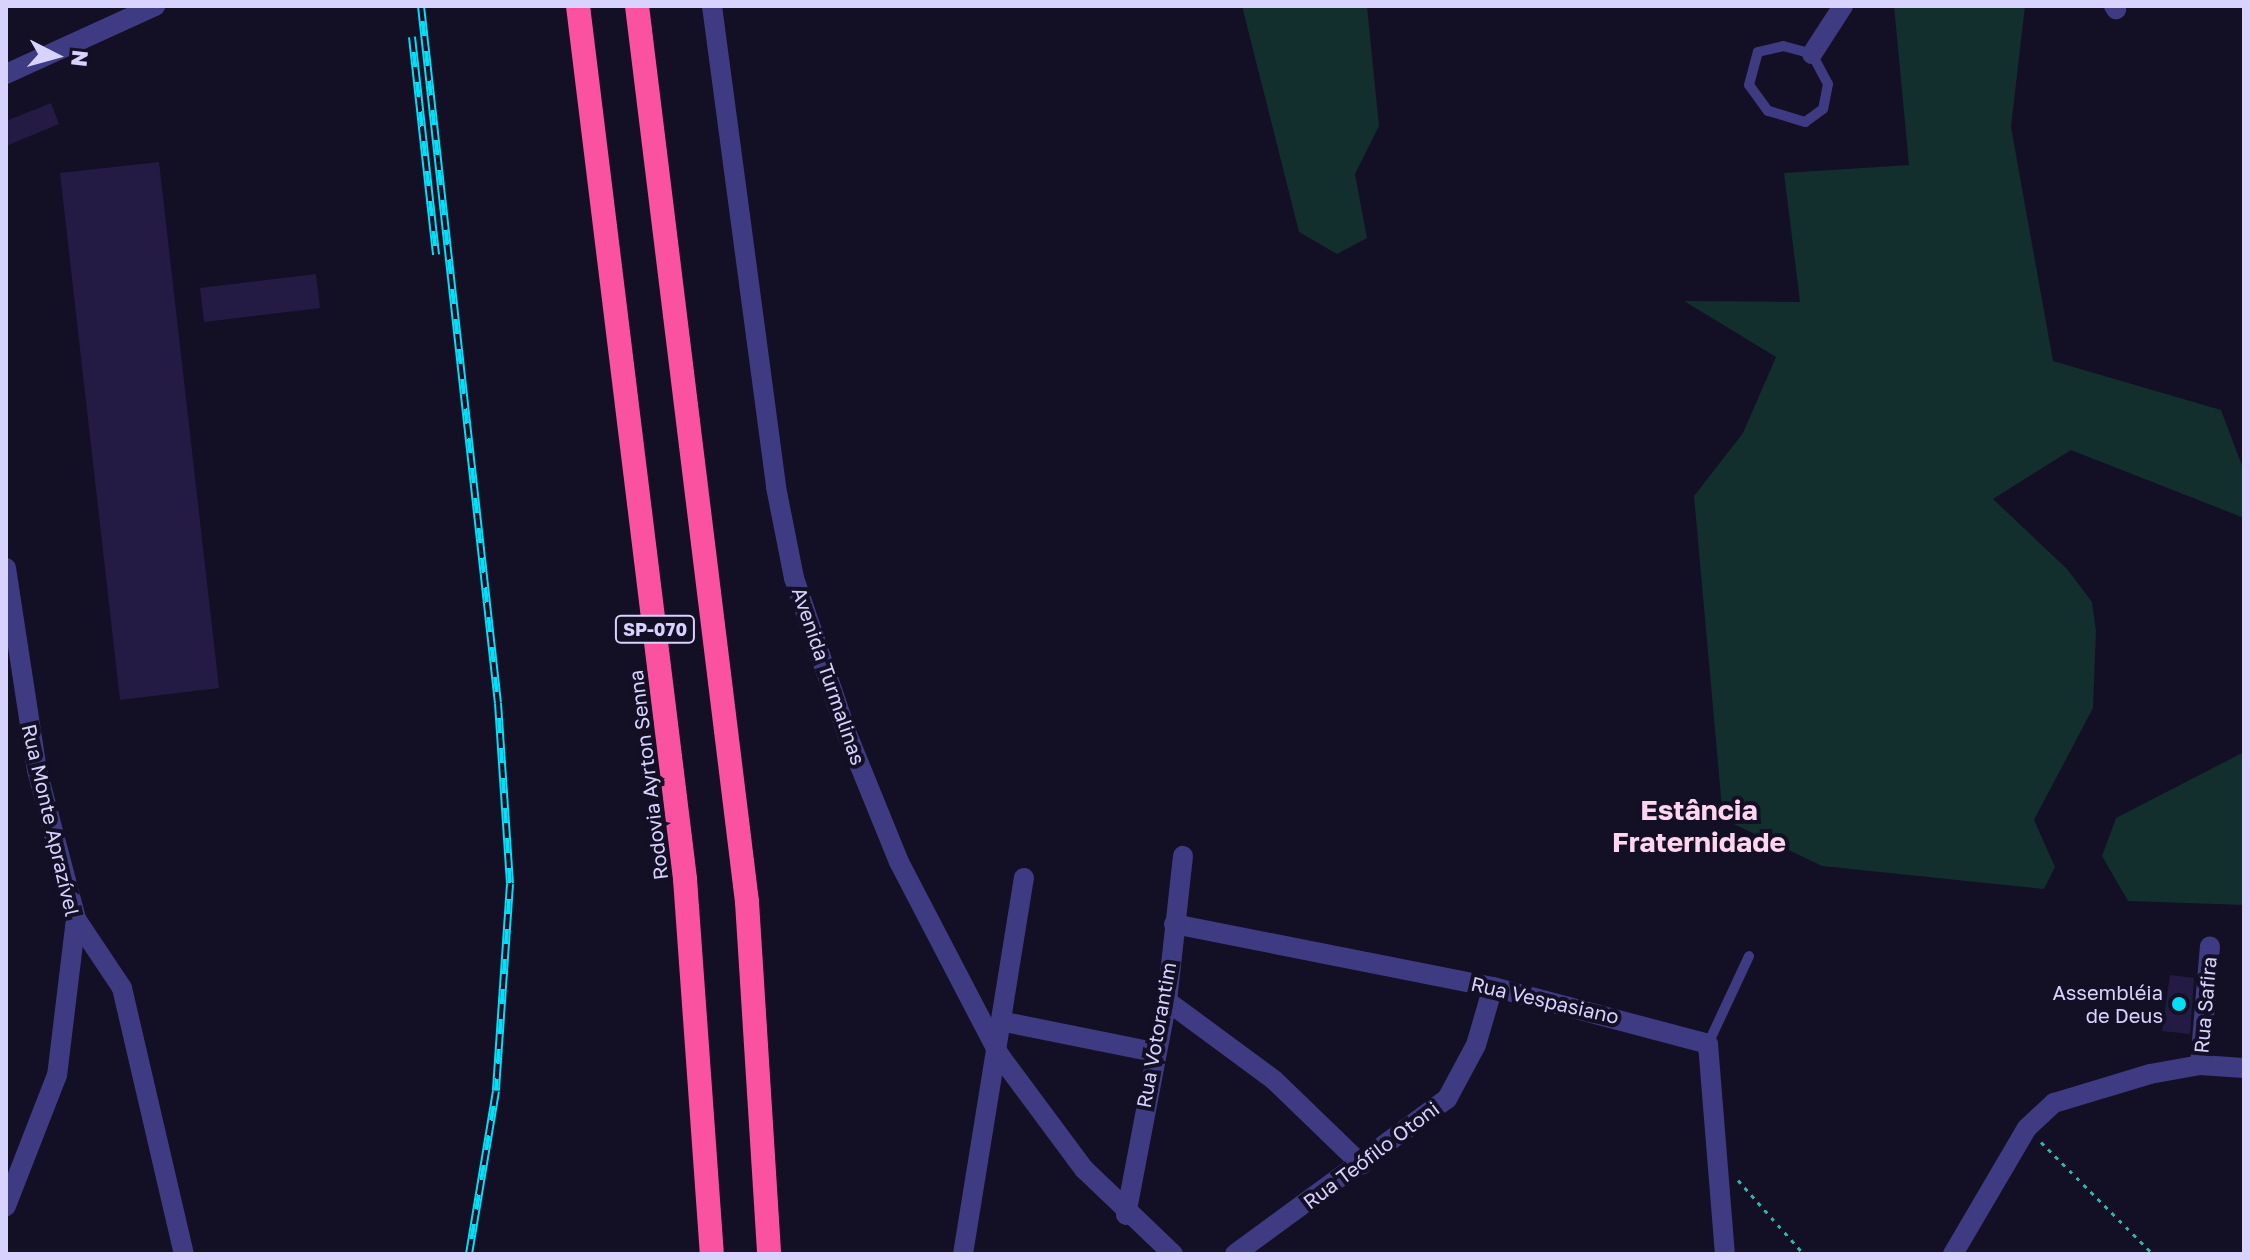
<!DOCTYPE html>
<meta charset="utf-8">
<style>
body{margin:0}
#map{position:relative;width:2250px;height:1260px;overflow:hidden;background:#130f24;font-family:"Golos Text",sans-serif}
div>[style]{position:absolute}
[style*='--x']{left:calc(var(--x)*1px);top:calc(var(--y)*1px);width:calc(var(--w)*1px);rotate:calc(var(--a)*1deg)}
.green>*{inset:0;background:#122e2d}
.building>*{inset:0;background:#241b44}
.path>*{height:3px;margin-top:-1.5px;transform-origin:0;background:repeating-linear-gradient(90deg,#32b3ac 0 4px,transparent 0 10px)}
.service>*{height:10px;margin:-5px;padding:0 5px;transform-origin:5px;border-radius:5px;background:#3e3b82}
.minor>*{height:20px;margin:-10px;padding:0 10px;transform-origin:10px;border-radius:10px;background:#3e3b82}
.tertiary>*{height:20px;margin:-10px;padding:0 10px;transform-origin:10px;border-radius:10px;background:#3e3b82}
.motorway>*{height:24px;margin:-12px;padding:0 12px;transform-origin:12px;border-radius:12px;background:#fb51a1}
.rail>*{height:8px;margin-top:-4px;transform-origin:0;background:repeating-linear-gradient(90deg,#130f24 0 15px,#06ddf7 0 30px);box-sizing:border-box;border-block:2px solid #06ddf7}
.dots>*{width:22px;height:22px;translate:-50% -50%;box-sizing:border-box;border:4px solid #130f24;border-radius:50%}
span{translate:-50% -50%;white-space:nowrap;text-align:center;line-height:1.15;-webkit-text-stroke:8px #130f24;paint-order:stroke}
.shield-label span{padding:2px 6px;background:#130f24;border:2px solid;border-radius:6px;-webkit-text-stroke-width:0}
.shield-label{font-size:18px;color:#d8d3fe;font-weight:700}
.street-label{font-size:20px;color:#d8d3fe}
.poi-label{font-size:20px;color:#d8d3fe}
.right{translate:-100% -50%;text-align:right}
.district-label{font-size:28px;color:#fed5ef;font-weight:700}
.frame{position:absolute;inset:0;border:8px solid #d8d3fe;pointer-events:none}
.north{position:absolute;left:16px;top:16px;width:80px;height:80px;-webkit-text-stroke:6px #130f24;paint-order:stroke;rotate:96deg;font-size:22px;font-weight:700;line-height:32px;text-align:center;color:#d8d3fe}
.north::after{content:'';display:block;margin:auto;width:28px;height:36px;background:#d8d3fe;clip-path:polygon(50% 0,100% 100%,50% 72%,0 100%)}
</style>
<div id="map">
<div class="green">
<div style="clip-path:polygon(1242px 6px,1367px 6px,1379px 126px,1355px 174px,1367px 238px,1337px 254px,1299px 232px)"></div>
<div style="clip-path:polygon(1894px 6px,2025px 6px,2011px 127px,2053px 361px,2221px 410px,2244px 471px,2244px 518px,2071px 450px,1993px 499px,2067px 569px,2092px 602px,2096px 631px,2093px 708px,2034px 820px,2055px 867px,2044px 889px,1822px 866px,1723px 819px,1694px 496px,1743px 433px,1776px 357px,1684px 301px,1800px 302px,1784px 173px,1909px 165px)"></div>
<div style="clip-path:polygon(2244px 752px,2244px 905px,2128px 901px,2102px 856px,2116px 818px)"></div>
</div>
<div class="building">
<div style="clip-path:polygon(51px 103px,59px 124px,6px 146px,6px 121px)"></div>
<div style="clip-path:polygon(159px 162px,219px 688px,120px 700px,60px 173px)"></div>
<div style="clip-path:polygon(316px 274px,320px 308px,204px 322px,200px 288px)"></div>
<div style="clip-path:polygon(2170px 975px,2194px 978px,2190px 1034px,2162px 1031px)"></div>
</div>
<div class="path">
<div style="--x:2041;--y:1142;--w:158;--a:45"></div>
<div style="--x:1738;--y:1180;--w:99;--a:48.3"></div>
</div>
<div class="service">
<div style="--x:1783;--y:46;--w:30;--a:15"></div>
<div style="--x:1812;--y:54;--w:34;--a:62"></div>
<div style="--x:1828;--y:84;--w:25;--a:101"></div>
<div style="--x:1823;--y:109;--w:22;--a:144"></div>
<div style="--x:1805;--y:122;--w:39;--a:-163"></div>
<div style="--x:1768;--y:111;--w:32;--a:-126"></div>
<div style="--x:1749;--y:85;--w:34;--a:-75"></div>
<div style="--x:1758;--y:52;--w:26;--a:-13"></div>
<div style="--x:1708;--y:1044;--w:97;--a:-65"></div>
</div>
<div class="minor">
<div style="--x:2114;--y:6;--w:4;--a:56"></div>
<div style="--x:1812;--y:54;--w:57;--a:-57.1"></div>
<div style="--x:6;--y:74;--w:164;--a:-24.5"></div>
<div style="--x:6;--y:568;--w:204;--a:81.3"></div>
<div style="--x:37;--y:770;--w:154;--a:75.3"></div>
<div style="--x:76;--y:919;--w:157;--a:96.9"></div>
<div style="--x:57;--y:1075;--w:141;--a:111.3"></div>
<div style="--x:76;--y:919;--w:83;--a:56.3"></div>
<div style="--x:122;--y:988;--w:273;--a:76.9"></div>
<div style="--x:1174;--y:924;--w:325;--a:11.2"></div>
<div style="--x:1493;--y:987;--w:222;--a:14.8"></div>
<div style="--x:1708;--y:1044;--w:211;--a:85.4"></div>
<div style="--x:1167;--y:1001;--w:133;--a:36.4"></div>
<div style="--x:1274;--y:1080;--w:122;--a:44"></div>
<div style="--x:1005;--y:1022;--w:152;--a:11.4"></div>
<div style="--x:2200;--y:1065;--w:119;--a:-85.2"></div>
<div style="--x:1126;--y:1215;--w:218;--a:-79.2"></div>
<div style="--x:1167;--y:1001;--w:146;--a:-83.7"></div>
<div style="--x:963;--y:1254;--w:381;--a:-80.8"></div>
<div style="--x:1235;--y:1254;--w:263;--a:-36.2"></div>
<div style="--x:1447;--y:1099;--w:61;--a:-61.8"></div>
<div style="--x:1476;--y:1045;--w:60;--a:-73.7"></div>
<div style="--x:1953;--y:1254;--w:146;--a:-59.6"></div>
<div style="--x:2027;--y:1128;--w:37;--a:-43"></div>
<div style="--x:2054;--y:1103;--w:100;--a:-16.8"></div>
<div style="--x:2150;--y:1074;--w:51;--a:-10.2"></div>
<div style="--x:2200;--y:1065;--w:44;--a:3.9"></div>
</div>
<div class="tertiary">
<div style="--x:712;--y:6;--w:485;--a:82.4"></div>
<div style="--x:776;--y:487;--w:93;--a:78.8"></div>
<div style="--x:794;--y:578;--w:165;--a:71.2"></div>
<div style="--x:847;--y:734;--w:138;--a:67.9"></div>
<div style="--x:899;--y:862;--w:219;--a:62.5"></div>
<div style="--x:1000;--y:1056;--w:141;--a:53.4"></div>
<div style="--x:1084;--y:1169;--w:123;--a:43.7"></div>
</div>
<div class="motorway">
<div style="--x:578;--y:6;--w:880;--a:83.01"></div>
<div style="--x:685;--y:879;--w:376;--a:85.9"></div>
<div style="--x:637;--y:6;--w:903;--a:83"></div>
<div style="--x:747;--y:902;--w:353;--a:86.4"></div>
</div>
<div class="rail">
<div style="--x:421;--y:6;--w:701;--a:83.7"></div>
<div style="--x:498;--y:703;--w:181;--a:86.2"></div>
<div style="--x:510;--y:884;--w:207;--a:93.9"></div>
<div style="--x:496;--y:1091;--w:165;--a:99.4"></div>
<div style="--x:412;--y:37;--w:219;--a:83.7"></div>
</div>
<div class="dots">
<div style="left:2179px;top:1004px;background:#06ddf7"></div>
</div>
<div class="shield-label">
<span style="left:655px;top:629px">SP-070</span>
</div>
<div class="street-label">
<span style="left:829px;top:676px;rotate:71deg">Avenida Turmalinas</span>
<span style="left:648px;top:775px;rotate:-97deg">Rodovia Ayrton Senna</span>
<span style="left:51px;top:820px;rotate:77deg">Rua Monte Aprazível</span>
<span style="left:1545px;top:1000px;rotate:13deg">Rua Vespasiano</span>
<span style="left:2205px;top:1005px;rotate:-85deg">Rua Safira</span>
<span style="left:1156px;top:1035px;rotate:-80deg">Rua Votorantim</span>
<span style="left:1371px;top:1155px;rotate:-37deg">Rua Teófilo Otoni</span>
</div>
<div class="poi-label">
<span class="right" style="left:2163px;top:1004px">Assembléia<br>de Deus</span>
</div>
<div class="district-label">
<span style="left:1699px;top:826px">Estância<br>Fraternidade</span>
</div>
<div class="frame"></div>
<div class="north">N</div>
</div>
